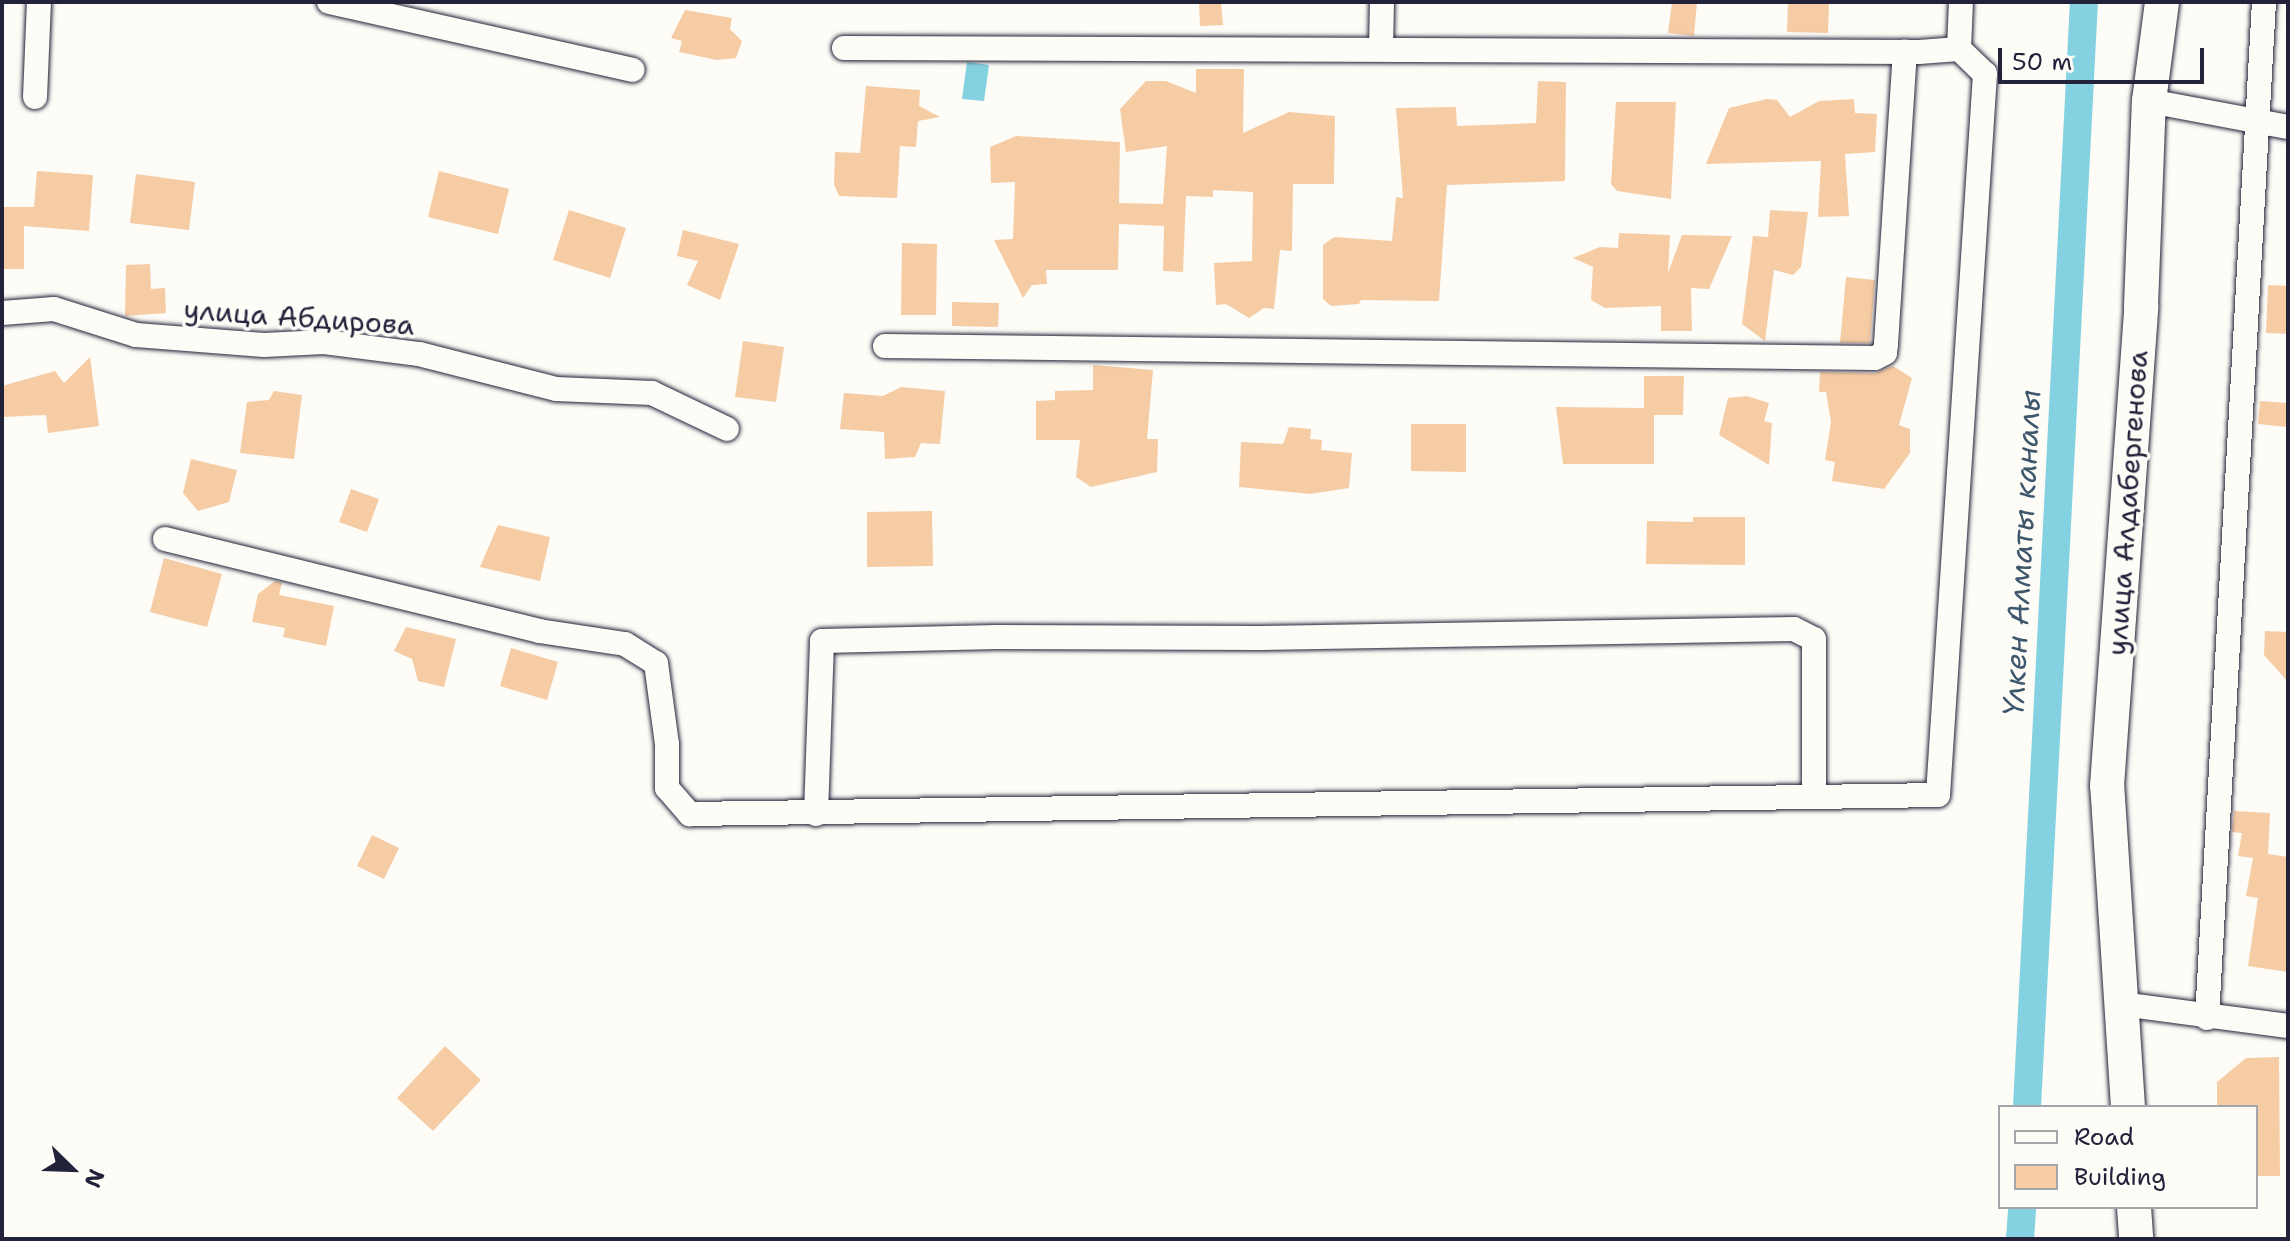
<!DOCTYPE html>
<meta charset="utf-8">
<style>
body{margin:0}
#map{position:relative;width:2290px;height:1241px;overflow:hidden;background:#fdfcf7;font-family:"Shantell Sans",sans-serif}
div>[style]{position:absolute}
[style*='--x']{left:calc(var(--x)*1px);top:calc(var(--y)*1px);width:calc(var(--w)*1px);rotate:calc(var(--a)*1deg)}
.water>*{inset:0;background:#84d2e1}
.canal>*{height:28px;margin:-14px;padding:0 14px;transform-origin:14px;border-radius:14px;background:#84d2e1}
.building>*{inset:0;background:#f6cca5}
.roads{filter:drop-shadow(0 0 2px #22223b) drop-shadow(0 0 2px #22223b)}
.street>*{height:24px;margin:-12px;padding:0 12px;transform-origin:12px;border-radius:12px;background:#fdfcf7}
.secondary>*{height:34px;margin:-17px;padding:0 17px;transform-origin:17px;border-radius:17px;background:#fdfcf7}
span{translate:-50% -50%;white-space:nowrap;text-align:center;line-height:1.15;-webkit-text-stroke:7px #fdfcf7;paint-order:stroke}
.street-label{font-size:28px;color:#22223b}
.water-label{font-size:30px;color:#3f576d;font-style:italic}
.frame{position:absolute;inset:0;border:4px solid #22223b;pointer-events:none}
.legend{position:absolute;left:1998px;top:1105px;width:260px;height:104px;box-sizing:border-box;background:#fdfcf7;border:2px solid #a5a5ac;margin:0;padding:10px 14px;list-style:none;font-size:24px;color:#22223b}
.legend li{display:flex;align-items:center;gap:16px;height:40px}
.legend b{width:40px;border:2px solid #a5a5ac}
.north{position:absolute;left:32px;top:1129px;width:80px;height:80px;-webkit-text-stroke:6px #fdfcf7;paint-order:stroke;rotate:113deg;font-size:22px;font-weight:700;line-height:32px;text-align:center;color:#22223b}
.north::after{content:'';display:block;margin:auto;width:28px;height:36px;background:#22223b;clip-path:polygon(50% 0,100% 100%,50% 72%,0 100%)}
.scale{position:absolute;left:1998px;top:48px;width:206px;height:36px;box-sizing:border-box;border:4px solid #22223b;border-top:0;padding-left:10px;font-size:24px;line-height:28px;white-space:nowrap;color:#22223b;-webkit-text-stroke:6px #fdfcf7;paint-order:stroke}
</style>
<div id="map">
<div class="water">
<div style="clip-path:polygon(967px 62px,989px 65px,984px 101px,962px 99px)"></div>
</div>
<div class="canal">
<div style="--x:2027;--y:1107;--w:1106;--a:-87.05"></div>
<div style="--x:2020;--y:1239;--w:32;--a:-86"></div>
</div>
<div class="building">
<div style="clip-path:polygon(1199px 2px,1221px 2px,1223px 25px,1200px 26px)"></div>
<div style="clip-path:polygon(1672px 2px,1697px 2px,1694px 36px,1668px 33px)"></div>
<div style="clip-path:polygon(1788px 2px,1829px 2px,1828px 33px,1787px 32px)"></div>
<div style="clip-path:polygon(685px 10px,732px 18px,730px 29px,742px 41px,736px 58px,717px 60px,679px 52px,682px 41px,671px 38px)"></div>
<div style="clip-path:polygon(1196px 69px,1244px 69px,1243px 133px,1289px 112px,1335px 116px,1334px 184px,1293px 184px,1292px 251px,1280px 250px,1274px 309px,1264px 308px,1249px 318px,1226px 304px,1216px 305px,1214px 263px,1252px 261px,1253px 192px,1213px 190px,1213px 197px,1186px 196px,1183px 272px,1163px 271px,1164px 226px,1119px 224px,1118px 270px,1046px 270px,1047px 284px,1032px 285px,1023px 298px,994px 240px,1013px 239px,1015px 182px,991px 183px,990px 147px,1016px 136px,1120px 142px,1119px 203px,1163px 204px,1167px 146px,1126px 152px,1120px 109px,1146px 81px,1166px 81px,1196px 93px)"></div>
<div style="clip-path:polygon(1538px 81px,1566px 82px,1565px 181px,1447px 185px,1439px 301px,1361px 300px,1359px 304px,1331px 306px,1323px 299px,1323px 245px,1334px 237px,1392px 241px,1396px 197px,1403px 198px,1396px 108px,1456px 107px,1457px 126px,1536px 123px)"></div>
<div style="clip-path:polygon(866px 86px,920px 90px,919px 106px,940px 117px,918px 121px,916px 147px,900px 146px,897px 198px,839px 196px,834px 185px,835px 152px,860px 153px)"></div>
<div style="clip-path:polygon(1767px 99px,1777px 100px,1790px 117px,1819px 101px,1854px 99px,1855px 113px,1877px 114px,1875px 152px,1845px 154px,1849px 216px,1818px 217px,1821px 161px,1706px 164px,1729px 108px)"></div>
<div style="clip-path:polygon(1616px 102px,1676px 102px,1671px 199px,1617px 191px,1611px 184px)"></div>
<div style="clip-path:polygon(37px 171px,93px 175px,89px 231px,24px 226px,24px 269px,2px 269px,2px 207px,34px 207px)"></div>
<div style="clip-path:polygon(439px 171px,509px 189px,498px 234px,428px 217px)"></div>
<div style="clip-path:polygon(136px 174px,195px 182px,189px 230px,130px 223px)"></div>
<div style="clip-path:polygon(569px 210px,626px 228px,610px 278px,553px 260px)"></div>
<div style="clip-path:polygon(1770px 210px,1808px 212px,1801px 267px,1793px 275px,1774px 270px,1765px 341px,1742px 324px,1753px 236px,1768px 237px)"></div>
<div style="clip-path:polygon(683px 230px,739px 244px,720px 300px,687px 285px,698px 261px,677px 256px)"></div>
<div style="clip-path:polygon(1619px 233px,1670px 235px,1668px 273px,1682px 235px,1732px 236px,1709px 289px,1691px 288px,1692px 331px,1661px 331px,1661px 306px,1605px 308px,1591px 300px,1593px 267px,1573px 258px,1600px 247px,1618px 248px)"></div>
<div style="clip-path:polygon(902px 243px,937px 244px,936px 315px,901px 315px)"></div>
<div style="clip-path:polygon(150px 264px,151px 289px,165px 288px,166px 313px,125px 316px,126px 265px)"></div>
<div style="clip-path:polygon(1846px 277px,1875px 280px,1870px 343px,1840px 343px)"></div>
<div style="clip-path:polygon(2268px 285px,2288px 286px,2288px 334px,2266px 333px)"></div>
<div style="clip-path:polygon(952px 302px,999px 303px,998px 327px,952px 326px)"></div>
<div style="clip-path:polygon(743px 341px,784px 347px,776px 402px,735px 397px)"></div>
<div style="clip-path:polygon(90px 357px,99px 426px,48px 433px,46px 415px,2px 417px,2px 386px,55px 371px,64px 383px)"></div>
<div style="clip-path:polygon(1093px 365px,1153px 370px,1147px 439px,1158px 439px,1157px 472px,1091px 487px,1076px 477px,1080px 440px,1036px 440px,1036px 401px,1055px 400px,1055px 391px,1093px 390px)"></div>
<div style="clip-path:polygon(1893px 366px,1912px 378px,1899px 425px,1910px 429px,1910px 453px,1884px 489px,1832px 481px,1835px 462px,1825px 460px,1831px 422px,1826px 392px,1819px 392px,1820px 372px,1875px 373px)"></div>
<div style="clip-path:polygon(1644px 376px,1684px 376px,1683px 415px,1654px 415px,1654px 464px,1563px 464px,1556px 407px,1644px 408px)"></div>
<div style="clip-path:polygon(901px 387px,945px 391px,940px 444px,921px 443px,915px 457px,885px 459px,884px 432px,840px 429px,844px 393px,883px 396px)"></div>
<div style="clip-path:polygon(274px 391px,302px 395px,294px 459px,240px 453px,247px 402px,269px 400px)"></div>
<div style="clip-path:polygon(1747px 396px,1769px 403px,1764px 421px,1772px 423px,1769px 465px,1719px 435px,1728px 398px)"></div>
<div style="clip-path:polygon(2260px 401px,2288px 403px,2288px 427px,2258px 424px)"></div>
<div style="clip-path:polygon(1411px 424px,1466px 424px,1466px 472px,1411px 471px)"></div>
<div style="clip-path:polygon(1289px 427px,1311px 429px,1310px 439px,1322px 440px,1321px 450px,1352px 453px,1349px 488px,1310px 494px,1239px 487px,1241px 442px,1283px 444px)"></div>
<div style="clip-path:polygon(191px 459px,237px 470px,229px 502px,198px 511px,183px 493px)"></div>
<div style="clip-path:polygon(351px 489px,379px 499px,367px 532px,339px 522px)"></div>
<div style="clip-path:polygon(932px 511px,933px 566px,867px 567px,867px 512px)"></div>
<div style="clip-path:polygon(1693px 517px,1745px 517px,1745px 565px,1646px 564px,1647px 521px,1693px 522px)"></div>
<div style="clip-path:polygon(498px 525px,550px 537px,540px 581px,480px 567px)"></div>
<div style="clip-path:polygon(164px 558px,222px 574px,207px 627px,150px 612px)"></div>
<div style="clip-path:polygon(275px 581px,282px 583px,279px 595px,334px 606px,326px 646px,283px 637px,285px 628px,252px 622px,258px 594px)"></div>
<div style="clip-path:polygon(406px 627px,456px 639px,444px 687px,418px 681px,412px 659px,394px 651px)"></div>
<div style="clip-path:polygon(2265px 631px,2288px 632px,2288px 682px,2264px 655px)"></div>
<div style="clip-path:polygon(511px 648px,558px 662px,547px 700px,500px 686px)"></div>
<div style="clip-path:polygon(2234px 811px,2270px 813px,2268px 854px,2288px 857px,2288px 972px,2248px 966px,2258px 898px,2246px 896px,2253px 858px,2238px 856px,2242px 833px,2232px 832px)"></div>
<div style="clip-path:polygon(372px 835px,399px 848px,384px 879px,357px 866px)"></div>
<div style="clip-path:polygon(445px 1046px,481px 1080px,433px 1131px,397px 1098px)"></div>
<div style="clip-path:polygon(2279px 1057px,2280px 1176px,2256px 1176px,2256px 1107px,2217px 1107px,2217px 1082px,2246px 1058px)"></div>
</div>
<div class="roads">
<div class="street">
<div style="--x:329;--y:2;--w:311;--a:12.6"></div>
<div style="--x:844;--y:48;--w:1075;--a:0.21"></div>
<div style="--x:1919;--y:52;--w:40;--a:-4.3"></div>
<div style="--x:1959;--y:49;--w:47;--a:-87.6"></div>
<div style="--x:1381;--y:49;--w:47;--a:-88.8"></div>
<div style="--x:35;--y:97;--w:95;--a:-87.6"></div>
<div style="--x:2149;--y:101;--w:141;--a:10.6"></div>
<div style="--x:2;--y:313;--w:52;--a:-4.4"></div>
<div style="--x:54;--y:309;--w:86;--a:17.6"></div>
<div style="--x:136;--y:335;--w:128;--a:4.5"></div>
<div style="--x:264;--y:345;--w:60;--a:-2.9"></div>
<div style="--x:324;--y:342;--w:96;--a:7.2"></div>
<div style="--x:419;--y:354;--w:141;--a:14.3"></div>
<div style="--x:556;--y:389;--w:96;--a:2.4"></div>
<div style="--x:652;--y:393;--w:83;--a:25.6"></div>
<div style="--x:885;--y:346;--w:990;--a:0.69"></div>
<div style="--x:1875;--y:358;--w:11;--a:-27"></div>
<div style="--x:1885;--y:353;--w:9;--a:-84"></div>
<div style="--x:1886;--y:344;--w:293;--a:-86.3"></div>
<div style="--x:165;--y:539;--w:385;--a:13.8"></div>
<div style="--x:539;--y:631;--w:87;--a:8.6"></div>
<div style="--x:625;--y:644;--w:36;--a:32"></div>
<div style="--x:656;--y:663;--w:82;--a:82.3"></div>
<div style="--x:667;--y:744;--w:44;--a:90"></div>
<div style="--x:667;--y:788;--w:35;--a:49"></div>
<div style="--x:690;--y:814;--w:1248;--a:-0.87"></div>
<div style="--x:1938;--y:795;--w:723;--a:-86.27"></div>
<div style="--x:1985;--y:74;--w:36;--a:-136"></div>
<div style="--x:816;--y:814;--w:173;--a:-88"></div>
<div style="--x:822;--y:641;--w:175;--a:-1.3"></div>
<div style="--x:997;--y:637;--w:263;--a:0.2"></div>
<div style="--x:1260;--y:638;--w:534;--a:-0.97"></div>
<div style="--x:1794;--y:629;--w:22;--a:27"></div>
<div style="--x:1814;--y:639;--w:158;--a:90"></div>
<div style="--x:2121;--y:1004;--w:168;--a:7.5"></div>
<div style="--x:2207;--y:1018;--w:1018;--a:-86.79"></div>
</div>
<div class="secondary">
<div style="--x:2128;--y:1107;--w:322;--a:-93.7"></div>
<div style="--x:2107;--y:786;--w:481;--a:-85.9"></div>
<div style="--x:2141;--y:306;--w:205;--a:-87.8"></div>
<div style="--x:2149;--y:101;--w:100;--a:-82.5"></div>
<div style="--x:2134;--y:1207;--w:32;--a:86"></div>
</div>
</div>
<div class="street-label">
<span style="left:299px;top:317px;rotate:4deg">улица Абдирова</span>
<span style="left:2127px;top:503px;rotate:-86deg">улица Алдабергенова</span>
</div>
<div class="water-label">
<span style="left:2022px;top:553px;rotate:-87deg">Үлкен Алматы каналы</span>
</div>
<div class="frame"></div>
<ul class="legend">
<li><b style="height:10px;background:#fdfcf7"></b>Road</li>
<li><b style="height:22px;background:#f6cca5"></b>Building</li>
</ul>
<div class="north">N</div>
<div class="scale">50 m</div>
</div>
